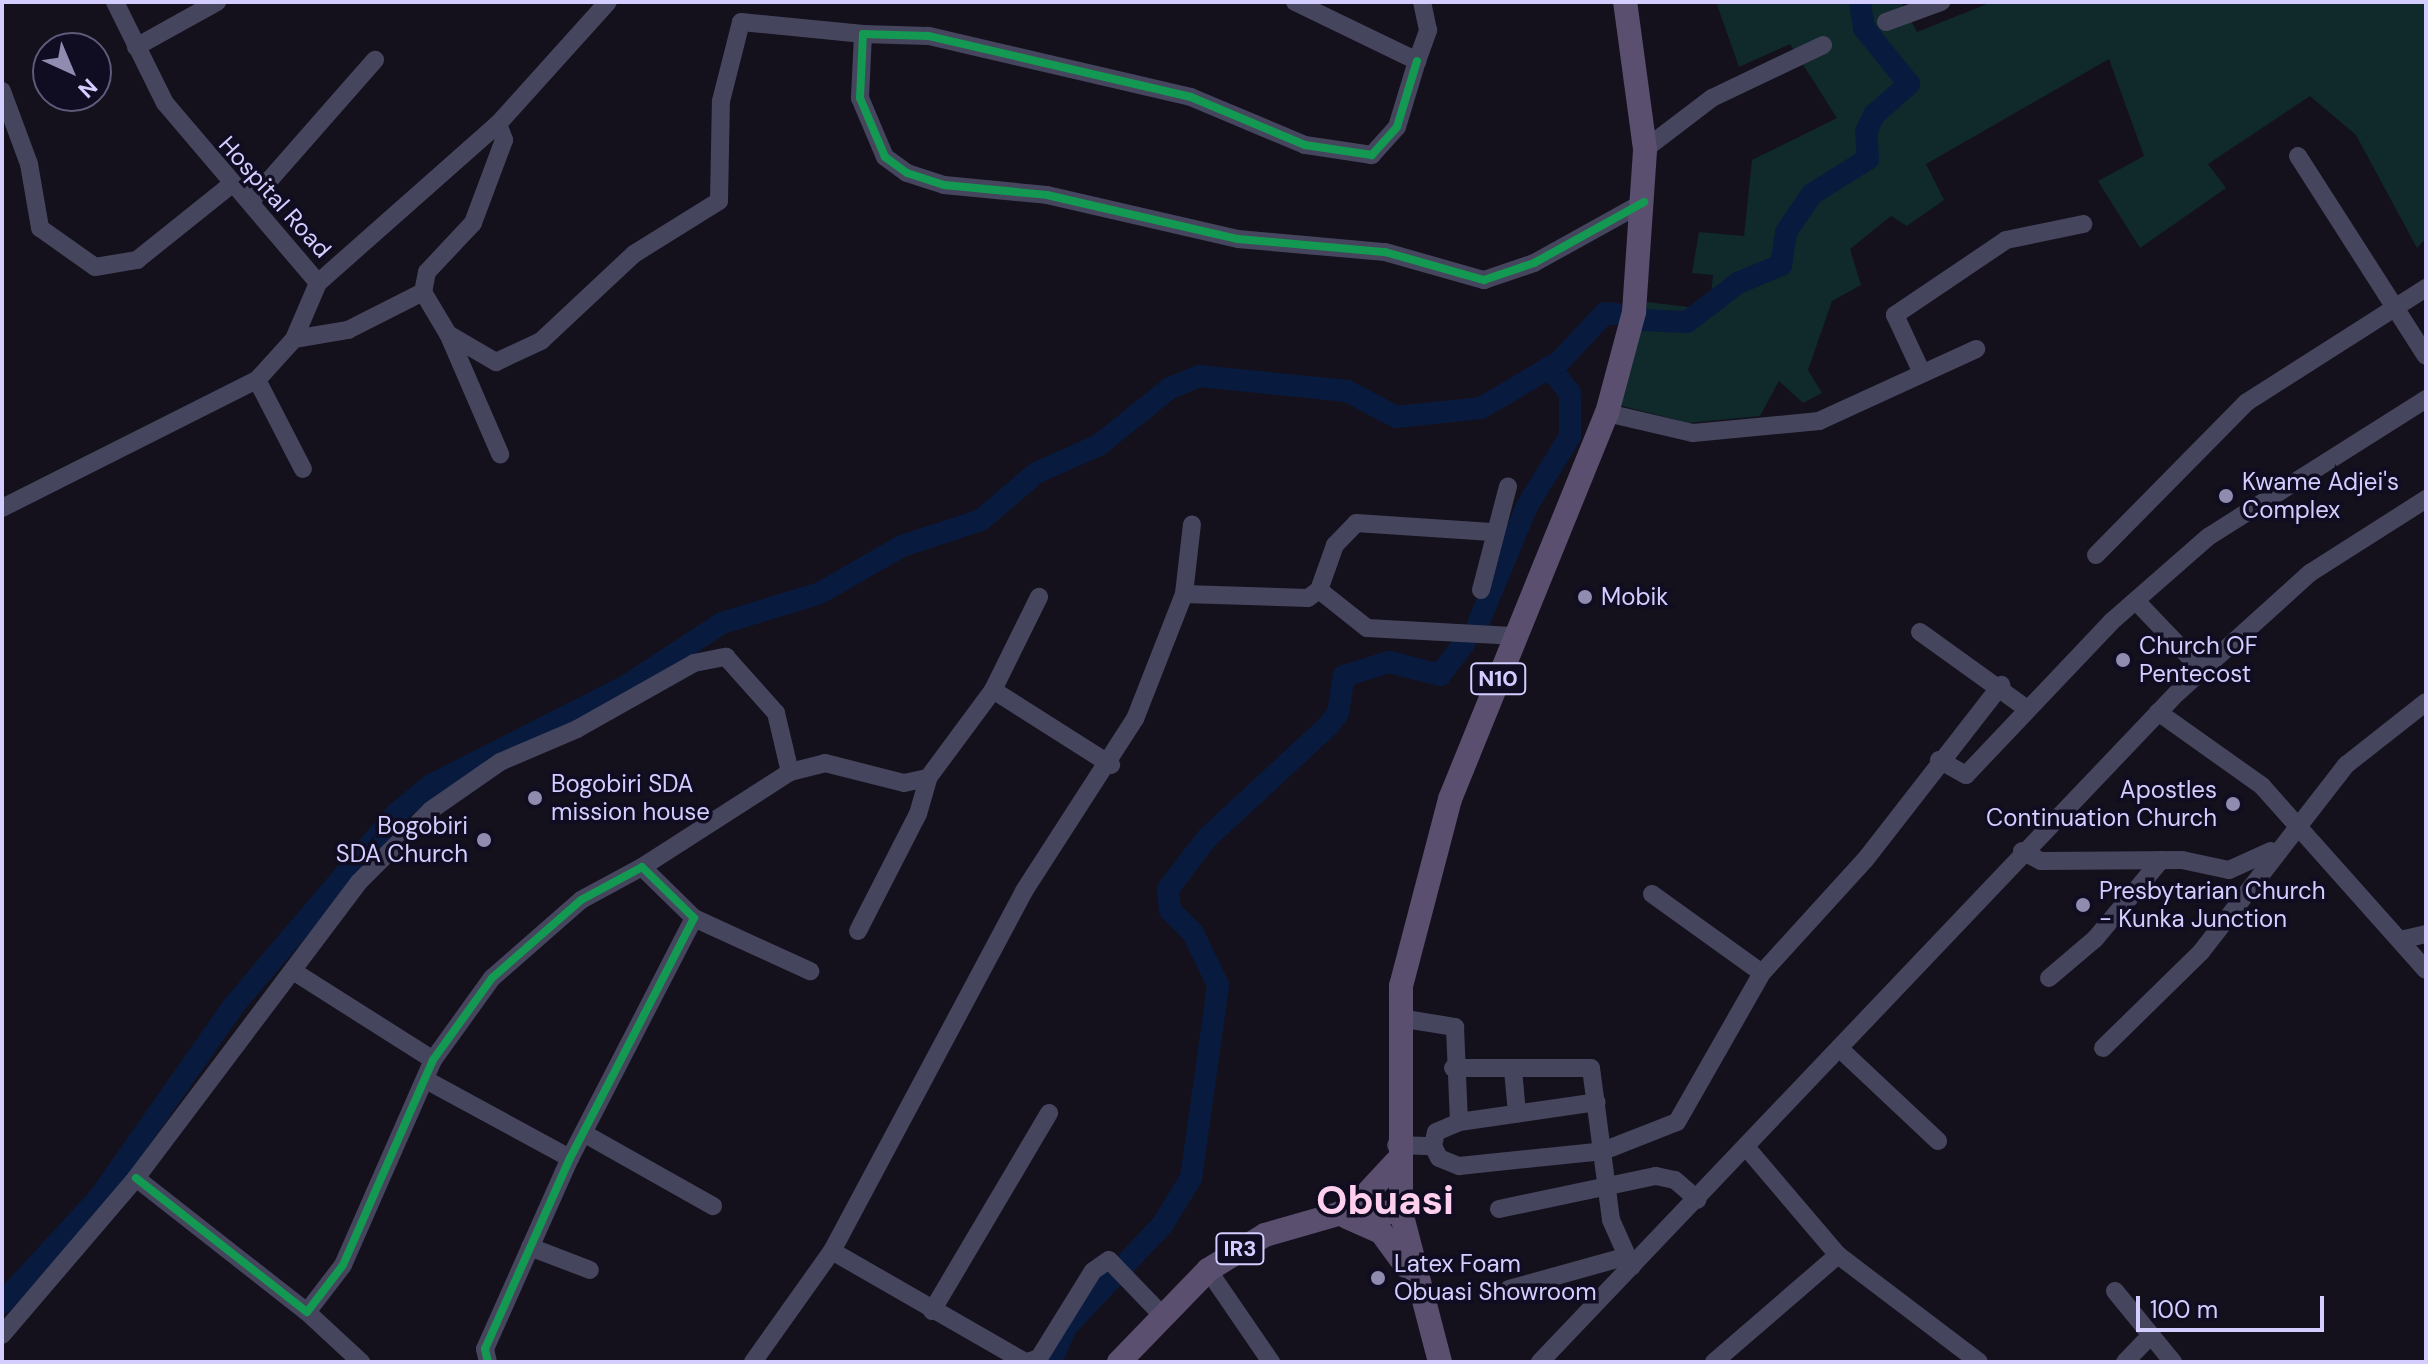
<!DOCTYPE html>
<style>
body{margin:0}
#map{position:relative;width:2428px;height:1364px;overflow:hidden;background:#14111d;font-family:"DM Sans",sans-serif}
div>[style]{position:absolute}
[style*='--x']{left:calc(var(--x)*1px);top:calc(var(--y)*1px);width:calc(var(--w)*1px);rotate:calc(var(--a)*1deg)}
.green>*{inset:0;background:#10292a}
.river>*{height:22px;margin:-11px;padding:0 11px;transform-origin:11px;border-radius:11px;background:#081b3e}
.minor>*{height:18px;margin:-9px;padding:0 9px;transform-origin:9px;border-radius:9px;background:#46455e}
.major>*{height:24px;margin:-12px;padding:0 12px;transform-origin:12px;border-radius:12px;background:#5b4f6f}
.cycleway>*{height:8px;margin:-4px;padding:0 4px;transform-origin:4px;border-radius:4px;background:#139951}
.dots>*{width:22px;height:22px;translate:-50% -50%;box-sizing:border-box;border:4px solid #100c22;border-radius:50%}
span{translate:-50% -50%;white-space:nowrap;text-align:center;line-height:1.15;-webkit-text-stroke:7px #100c22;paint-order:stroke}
.shield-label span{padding:2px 6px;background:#100c22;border:2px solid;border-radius:6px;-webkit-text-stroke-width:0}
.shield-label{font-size:22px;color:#d3ceff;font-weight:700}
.street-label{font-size:24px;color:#d3ceff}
.poi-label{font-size:24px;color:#d3ceff}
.left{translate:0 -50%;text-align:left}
.right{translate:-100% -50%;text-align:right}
.town-label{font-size:40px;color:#ffd0ee;font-weight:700}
.frame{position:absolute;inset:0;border:4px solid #d3ceff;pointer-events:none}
.north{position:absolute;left:32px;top:32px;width:80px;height:80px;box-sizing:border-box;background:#100c22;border:2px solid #5e5a7a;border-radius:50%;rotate:136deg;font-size:22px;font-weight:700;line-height:32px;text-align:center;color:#d3ceff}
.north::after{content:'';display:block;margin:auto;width:28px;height:36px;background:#908cb0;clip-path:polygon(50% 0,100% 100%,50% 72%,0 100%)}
.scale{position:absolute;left:2136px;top:1296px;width:188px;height:36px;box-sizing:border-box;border:4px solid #d3ceff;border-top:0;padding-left:10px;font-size:24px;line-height:28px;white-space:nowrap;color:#d3ceff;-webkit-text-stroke:6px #100c22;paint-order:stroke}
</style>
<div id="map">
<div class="green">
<div style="clip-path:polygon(1716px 2px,1901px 2px,1917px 32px,1992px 2px,2426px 2px,2426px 238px,2417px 248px,2356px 135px,2310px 96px,2208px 164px,2226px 188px,2140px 248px,2098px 181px,2144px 156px,2109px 59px,1926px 164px,1944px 200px,1907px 226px,1891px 216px,1850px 249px,1861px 285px,1832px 301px,1808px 370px,1822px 393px,1803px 403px,1779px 381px,1760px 416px,1688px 423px,1619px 405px,1647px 302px,1697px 308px,1711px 295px,1713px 275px,1692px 273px,1699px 232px,1744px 236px,1752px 160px,1837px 118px,1790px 44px,1739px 67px)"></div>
</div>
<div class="river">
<div style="--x:1643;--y:320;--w:44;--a:2.6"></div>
<div style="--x:1687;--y:322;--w:64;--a:-37.4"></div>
<div style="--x:1738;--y:283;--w:47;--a:-22.7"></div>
<div style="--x:1781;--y:265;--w:33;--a:-81"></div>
<div style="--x:1786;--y:232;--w:46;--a:-55.6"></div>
<div style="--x:1812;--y:194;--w:66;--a:-32"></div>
<div style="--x:1868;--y:159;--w:27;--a:-94"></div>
<div style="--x:1866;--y:132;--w:19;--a:-65"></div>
<div style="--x:1874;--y:115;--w:47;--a:-41.5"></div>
<div style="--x:1909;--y:84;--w:72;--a:-128.8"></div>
<div style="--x:1864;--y:28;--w:26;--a:-99"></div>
<div style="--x:1478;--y:624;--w:128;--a:-67.4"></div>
<div style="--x:1527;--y:506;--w:82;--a:-58.4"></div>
<div style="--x:1570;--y:436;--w:43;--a:-90"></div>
<div style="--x:1570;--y:393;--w:33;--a:-129"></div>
<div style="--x:2;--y:1303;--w:143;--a:-47.3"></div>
<div style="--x:99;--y:1198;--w:237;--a:-55"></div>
<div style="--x:235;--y:1004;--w:250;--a:-49.7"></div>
<div style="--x:397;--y:813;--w:44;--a:-39.5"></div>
<div style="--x:431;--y:785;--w:219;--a:-26.9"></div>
<div style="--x:626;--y:686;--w:115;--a:-33.3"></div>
<div style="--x:722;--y:623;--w:102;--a:-17"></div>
<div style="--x:820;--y:593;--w:95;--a:-29.8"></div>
<div style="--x:902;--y:546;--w:83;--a:-18.2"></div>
<div style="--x:981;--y:520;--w:72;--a:-40.5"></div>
<div style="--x:1036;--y:473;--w:69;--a:-24"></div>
<div style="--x:1099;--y:445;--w:91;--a:-38.8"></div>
<div style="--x:1170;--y:388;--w:31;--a:-22"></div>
<div style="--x:1199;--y:376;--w:149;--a:5.8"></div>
<div style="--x:1347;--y:391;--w:55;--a:28"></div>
<div style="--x:1396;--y:417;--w:85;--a:-6"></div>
<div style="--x:1481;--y:408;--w:91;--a:-30.5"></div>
<div style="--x:1559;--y:362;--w:67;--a:-46.8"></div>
<div style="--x:1605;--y:313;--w:11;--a:5"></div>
<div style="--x:1051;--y:1362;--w:38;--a:-67"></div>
<div style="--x:1066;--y:1327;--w:141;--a:-46.7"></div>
<div style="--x:1163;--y:1224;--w:54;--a:-58.7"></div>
<div style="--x:1191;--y:1178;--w:195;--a:-82"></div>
<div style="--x:1218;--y:985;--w:58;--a:-115.7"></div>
<div style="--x:1193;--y:933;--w:33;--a:-135"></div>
<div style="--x:1170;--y:910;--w:21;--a:-95"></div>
<div style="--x:1168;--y:889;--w:64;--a:-52.6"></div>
<div style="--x:1207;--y:838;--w:165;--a:-42.8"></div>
<div style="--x:1328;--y:726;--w:16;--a:-52"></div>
<div style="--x:1338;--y:713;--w:37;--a:-81"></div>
<div style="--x:1344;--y:676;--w:47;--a:-17.3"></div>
<div style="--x:1389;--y:662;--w:53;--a:14.3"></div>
<div style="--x:1440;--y:675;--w:41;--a:-52.9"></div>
</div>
<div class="minor">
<div style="--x:115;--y:2;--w:113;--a:63.7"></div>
<div style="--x:165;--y:103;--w:236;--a:49.6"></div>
<div style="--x:1295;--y:2;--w:136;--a:25.8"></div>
<div style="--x:1417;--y:61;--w:33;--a:-70"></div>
<div style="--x:1428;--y:30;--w:29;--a:-102"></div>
<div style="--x:1886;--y:22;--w:59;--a:-20"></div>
<div style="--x:136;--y:47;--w:93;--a:-29.1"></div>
<div style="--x:1417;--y:61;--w:69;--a:106.9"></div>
<div style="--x:1397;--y:127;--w:38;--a:132"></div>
<div style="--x:1372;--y:155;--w:68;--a:-171.5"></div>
<div style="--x:1305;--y:145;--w:124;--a:-157.2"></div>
<div style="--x:1191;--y:97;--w:270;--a:-166.9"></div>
<div style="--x:928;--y:36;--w:65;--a:-178.2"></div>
<div style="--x:863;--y:34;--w:64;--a:92.7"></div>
<div style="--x:860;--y:98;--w:64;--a:67"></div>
<div style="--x:885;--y:157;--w:27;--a:36"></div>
<div style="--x:907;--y:173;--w:39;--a:18"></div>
<div style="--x:944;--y:185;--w:103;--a:5.5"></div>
<div style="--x:1047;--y:195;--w:196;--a:13"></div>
<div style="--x:1238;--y:239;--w:148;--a:5.1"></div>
<div style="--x:1385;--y:252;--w:103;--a:15.8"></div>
<div style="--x:1484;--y:280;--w:53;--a:-18.8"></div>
<div style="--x:1534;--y:263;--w:126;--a:-29"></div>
<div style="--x:2;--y:91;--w:78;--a:69.7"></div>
<div style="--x:29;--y:164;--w:65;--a:80.2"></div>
<div style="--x:40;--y:228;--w:67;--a:35.3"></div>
<div style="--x:95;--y:267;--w:43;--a:-9.5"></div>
<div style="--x:137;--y:260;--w:122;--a:-38.7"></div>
<div style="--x:498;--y:124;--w:17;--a:69"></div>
<div style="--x:504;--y:140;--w:89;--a:110.5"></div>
<div style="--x:473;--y:223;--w:67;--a:133.2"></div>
<div style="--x:427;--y:272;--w:20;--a:101"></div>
<div style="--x:423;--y:292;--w:49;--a:59.2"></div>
<div style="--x:448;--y:334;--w:56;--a:30.3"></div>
<div style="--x:496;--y:362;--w:50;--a:-25"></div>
<div style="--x:541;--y:341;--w:127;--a:-43.1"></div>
<div style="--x:634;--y:254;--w:100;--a:-31.9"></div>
<div style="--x:719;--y:201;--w:100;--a:-88.9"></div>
<div style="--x:721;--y:101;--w:81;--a:-75.8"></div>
<div style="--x:741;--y:22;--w:123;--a:5.6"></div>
<div style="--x:1645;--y:149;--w:84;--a:-37.3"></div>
<div style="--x:1712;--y:98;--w:123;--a:-25.5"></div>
<div style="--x:2298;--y:156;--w:237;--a:57.4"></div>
<div style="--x:251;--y:201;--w:188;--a:-48.7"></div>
<div style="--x:318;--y:283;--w:240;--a:-41.5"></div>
<div style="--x:498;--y:124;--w:164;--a:-48"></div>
<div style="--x:449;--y:336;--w:129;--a:66.6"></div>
<div style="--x:294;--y:339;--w:55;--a:-9.5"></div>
<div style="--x:348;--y:330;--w:84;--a:-26.9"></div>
<div style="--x:1922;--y:373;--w:64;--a:-115"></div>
<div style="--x:1895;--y:315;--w:134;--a:-34"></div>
<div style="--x:2006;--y:240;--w:79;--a:-11.7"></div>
<div style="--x:257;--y:380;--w:100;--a:62.7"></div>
<div style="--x:1607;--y:413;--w:88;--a:13.1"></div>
<div style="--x:1693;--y:433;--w:127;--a:-5.4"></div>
<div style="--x:1819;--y:421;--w:173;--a:-24.6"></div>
<div style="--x:2;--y:508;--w:285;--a:-26.7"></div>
<div style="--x:257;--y:380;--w:55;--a:-47.9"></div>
<div style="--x:294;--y:339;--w:61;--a:-66.8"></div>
<div style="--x:2096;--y:555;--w:215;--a:-45.4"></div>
<div style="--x:2247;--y:402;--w:212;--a:-32.5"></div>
<div style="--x:1319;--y:590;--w:61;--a:38.4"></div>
<div style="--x:1367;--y:628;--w:150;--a:3.1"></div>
<div style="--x:1481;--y:590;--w:107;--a:-75.4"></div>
<div style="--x:1184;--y:594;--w:124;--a:1.8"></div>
<div style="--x:1308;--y:598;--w:14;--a:-36"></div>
<div style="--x:1319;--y:590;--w:48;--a:-70.4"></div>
<div style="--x:1335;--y:545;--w:30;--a:-46"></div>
<div style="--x:1356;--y:523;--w:136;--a:3.8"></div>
<div style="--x:2137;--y:602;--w:94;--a:46.3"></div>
<div style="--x:1920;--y:632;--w:132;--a:35.7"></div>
<div style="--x:993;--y:690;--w:140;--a:32.4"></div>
<div style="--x:2158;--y:712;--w:128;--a:35.4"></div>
<div style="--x:2262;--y:786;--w:246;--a:48.3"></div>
<div style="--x:1939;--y:760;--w:31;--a:29"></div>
<div style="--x:1966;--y:775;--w:211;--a:-46.5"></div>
<div style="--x:2111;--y:622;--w:129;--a:-41.2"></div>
<div style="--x:2208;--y:537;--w:258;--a:-32.3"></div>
<div style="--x:790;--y:772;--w:36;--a:-14"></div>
<div style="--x:825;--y:763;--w:81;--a:14.2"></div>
<div style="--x:904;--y:783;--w:25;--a:-12"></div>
<div style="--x:928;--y:778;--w:109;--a:-53.5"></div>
<div style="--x:993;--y:690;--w:104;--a:-63.7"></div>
<div style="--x:2022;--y:851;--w:21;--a:28"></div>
<div style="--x:2041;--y:861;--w:141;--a:-0.4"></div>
<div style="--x:2182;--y:860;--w:48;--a:12"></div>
<div style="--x:2229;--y:870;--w:46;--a:-24.3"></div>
<div style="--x:1652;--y:894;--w:135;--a:35.7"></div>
<div style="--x:694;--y:918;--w:128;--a:24.6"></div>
<div style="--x:858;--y:931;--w:131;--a:-62.9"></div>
<div style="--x:918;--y:814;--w:37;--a:-74"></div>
<div style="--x:2400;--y:940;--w:27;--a:-13"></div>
<div style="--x:293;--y:971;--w:166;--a:32.4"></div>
<div style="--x:2049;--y:978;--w:60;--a:-40.3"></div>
<div style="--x:2095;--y:939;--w:103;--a:-50.1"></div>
<div style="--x:1399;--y:1018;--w:57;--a:9.1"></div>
<div style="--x:1455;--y:1027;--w:95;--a:87.6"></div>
<div style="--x:1839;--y:1048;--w:136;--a:43.2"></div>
<div style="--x:2103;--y:1048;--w:137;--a:-44.4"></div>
<div style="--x:2201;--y:952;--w:237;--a:-52.2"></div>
<div style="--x:2346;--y:765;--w:102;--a:-38.2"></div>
<div style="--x:1453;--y:1068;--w:138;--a:0"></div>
<div style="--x:1591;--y:1068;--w:153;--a:82.5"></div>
<div style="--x:1611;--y:1220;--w:51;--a:65.9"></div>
<div style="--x:1513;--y:1070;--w:43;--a:84.7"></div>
<div style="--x:428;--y:1081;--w:162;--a:28.5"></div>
<div style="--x:585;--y:1134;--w:147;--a:29.4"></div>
<div style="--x:1396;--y:1145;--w:37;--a:2"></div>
<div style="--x:1433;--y:1146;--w:13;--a:63"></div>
<div style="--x:1439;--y:1158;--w:22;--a:22"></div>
<div style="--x:1459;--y:1166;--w:145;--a:-5.9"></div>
<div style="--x:1603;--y:1151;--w:79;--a:-21.4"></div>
<div style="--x:1677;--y:1122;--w:172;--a:-60.3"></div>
<div style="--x:1762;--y:973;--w:153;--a:-47.7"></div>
<div style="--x:1865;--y:860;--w:222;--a:-52.1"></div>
<div style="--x:1433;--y:1146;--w:14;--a:-78"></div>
<div style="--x:1436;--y:1132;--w:25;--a:-23"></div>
<div style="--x:1459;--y:1122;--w:139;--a:-8.2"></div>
<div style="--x:1746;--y:1147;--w:142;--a:49.6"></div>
<div style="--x:1838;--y:1255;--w:177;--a:37.2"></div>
<div style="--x:136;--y:1178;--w:217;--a:38.1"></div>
<div style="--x:307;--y:1312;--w:59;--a:-52.5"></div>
<div style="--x:343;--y:1265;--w:224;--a:-66.3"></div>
<div style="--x:433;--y:1060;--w:101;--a:-54.3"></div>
<div style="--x:492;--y:978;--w:118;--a:-41.2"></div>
<div style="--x:581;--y:900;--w:69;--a:-28.4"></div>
<div style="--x:642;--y:867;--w:73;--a:44.4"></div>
<div style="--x:694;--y:918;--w:270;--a:117.3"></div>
<div style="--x:570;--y:1158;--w:209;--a:114"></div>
<div style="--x:485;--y:1349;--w:13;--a:77"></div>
<div style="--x:1499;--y:1209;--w:160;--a:-11.9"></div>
<div style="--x:1656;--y:1176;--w:19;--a:12"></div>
<div style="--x:1675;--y:1180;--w:30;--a:41"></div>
<div style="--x:530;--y:1247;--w:64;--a:21"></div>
<div style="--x:832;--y:1251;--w:223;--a:29.9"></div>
<div style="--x:1208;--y:1270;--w:112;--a:55.6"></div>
<div style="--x:1509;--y:1289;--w:119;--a:-15.5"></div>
<div style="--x:2115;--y:1291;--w:92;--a:50.8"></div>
<div style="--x:932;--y:1311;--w:230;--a:-59.4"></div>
<div style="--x:307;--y:1312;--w:74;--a:42.8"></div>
<div style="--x:2;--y:1335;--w:206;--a:-49.5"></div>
<div style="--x:136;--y:1178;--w:371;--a:-53"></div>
<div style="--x:359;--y:882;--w:102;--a:-45"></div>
<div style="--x:431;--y:810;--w:84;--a:-34.8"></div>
<div style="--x:500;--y:762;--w:84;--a:-23.2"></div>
<div style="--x:577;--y:729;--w:134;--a:-29.4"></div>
<div style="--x:694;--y:663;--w:33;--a:-11"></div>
<div style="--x:726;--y:657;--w:75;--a:48.2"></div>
<div style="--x:776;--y:713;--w:61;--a:76.7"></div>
<div style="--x:790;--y:772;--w:176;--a:147.3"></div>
<div style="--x:753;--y:1362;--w:136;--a:-54.6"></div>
<div style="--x:832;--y:1251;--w:408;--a:-61.9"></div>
<div style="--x:1024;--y:891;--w:205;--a:-57.2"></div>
<div style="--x:1135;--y:719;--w:134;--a:-68.6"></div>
<div style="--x:1184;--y:594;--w:70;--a:-83.5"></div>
<div style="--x:1027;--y:1362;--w:13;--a:-18"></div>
<div style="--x:1039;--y:1358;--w:102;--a:-58.2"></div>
<div style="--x:1093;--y:1271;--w:19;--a:-35"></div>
<div style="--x:1109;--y:1260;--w:75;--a:46.1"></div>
<div style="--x:1540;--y:1362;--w:922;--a:-46.41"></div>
<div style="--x:2176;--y:694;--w:181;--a:-42.1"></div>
<div style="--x:2310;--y:573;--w:138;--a:-32.5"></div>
<div style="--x:1714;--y:1362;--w:164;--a:-40.8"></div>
<div style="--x:2125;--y:1362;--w:33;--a:-46"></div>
</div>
<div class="major">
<div style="--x:1349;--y:1213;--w:69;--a:-47.3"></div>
<div style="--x:1347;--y:1217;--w:37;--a:24"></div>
<div style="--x:1381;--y:1232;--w:42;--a:53.7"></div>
<div style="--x:1119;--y:1362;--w:128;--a:-45.9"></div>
<div style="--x:1208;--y:1270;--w:67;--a:-31.6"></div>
<div style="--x:1265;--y:1235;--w:76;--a:-16"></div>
<div style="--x:1338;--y:1214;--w:63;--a:-1.8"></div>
<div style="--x:1440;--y:1362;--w:155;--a:-104.6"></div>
<div style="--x:1401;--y:1212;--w:226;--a:-90"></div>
<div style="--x:1401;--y:986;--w:193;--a:-75.3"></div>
<div style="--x:1450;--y:799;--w:417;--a:-67.9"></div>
<div style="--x:1607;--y:413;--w:105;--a:-75"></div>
<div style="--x:1634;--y:312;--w:163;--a:-86.1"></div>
<div style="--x:1645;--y:149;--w:148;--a:-97.7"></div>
</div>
<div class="cycleway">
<div style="--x:1417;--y:61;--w:69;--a:106.9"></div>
<div style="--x:1397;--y:127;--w:38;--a:132"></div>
<div style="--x:1372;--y:155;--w:68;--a:-171.5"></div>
<div style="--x:1305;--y:145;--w:124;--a:-157.2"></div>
<div style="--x:1191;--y:97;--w:270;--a:-166.9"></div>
<div style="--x:928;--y:36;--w:65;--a:-178.2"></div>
<div style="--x:863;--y:34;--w:64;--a:92.7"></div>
<div style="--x:860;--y:98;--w:64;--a:67"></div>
<div style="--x:885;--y:157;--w:27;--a:36"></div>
<div style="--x:907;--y:173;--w:39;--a:18"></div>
<div style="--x:944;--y:185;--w:103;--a:5.5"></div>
<div style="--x:1047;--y:195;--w:196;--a:13"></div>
<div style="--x:1238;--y:239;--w:148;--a:5.1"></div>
<div style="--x:1385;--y:252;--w:103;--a:15.8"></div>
<div style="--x:1484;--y:280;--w:53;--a:-18.8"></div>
<div style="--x:1534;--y:263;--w:126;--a:-29"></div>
<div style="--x:136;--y:1178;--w:217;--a:38.1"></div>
<div style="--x:307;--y:1312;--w:59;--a:-52.5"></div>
<div style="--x:343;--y:1265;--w:224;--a:-66.3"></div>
<div style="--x:433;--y:1060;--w:101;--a:-54.3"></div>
<div style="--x:492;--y:978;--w:118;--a:-41.2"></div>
<div style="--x:581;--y:900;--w:69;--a:-28.4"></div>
<div style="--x:642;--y:867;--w:73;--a:44.4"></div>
<div style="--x:694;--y:918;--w:270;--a:117.3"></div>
<div style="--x:570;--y:1158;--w:209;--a:114"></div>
<div style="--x:485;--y:1349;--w:13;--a:77"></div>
</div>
<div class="dots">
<div style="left:2226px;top:496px;background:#908cb0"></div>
<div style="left:1585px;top:597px;background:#908cb0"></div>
<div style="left:2123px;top:660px;background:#908cb0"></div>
<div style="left:535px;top:798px;background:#908cb0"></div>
<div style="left:2233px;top:804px;background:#908cb0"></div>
<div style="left:484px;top:840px;background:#908cb0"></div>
<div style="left:2083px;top:905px;background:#908cb0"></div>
<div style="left:1378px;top:1278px;background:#908cb0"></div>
</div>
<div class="shield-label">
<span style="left:1498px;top:679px">N10</span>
<span style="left:1240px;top:1249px">IR3</span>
</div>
<div class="street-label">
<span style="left:275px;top:197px;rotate:48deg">Hospital Road</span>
</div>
<div class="poi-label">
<span class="left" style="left:2242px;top:496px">Kwame Adjei's<br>Complex</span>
<span class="left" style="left:1601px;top:597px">Mobik</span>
<span class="left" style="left:2139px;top:660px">Church OF<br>Pentecost</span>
<span class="left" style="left:551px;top:798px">Bogobiri SDA<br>mission house</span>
<span class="right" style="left:2217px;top:804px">Apostles<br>Continuation Church</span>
<span class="right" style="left:468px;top:840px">Bogobiri<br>SDA Church</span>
<span class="left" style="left:2099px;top:905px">Presbytarian Church<br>- Kunka Junction</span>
<span class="left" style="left:1394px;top:1278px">Latex Foam<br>Obuasi Showroom</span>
</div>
<div class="town-label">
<span style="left:1385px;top:1200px">Obuasi</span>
</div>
<div class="frame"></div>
<div class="north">N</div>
<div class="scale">100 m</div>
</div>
